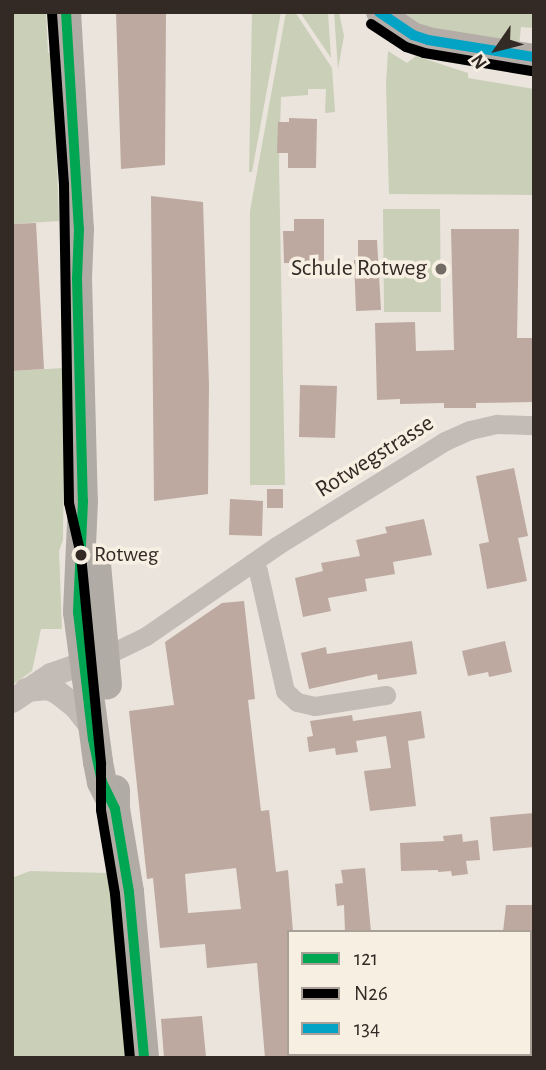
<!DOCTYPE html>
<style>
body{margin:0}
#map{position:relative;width:546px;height:1070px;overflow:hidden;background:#eae4dd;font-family:"Alegreya Sans",sans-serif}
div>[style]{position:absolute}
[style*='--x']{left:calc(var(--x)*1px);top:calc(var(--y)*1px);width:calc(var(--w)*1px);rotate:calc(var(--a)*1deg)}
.green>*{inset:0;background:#cacfb7}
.building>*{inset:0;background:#bda99f}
.minor>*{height:19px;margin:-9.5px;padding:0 9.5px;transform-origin:9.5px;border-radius:9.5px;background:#c3bcb6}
.tertiary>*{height:24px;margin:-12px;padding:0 12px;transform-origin:12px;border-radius:12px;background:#c3bcb6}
.secondary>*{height:26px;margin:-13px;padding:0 13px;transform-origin:13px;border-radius:13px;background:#b4ada7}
.primary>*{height:30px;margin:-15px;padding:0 15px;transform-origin:15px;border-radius:15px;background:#b1aba6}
.bus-1>*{height:10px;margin:-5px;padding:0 5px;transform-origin:5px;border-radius:5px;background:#00a651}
.bus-2>*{height:10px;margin:-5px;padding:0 5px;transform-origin:5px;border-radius:5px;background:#000}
.bus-3>*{height:10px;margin:-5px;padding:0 5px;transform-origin:5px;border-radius:5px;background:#03a3c6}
.dots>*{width:19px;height:19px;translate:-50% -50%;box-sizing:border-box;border:4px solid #f8efe3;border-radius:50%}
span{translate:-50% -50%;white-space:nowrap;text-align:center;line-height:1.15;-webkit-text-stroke:7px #f8efe3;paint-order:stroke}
.bus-label{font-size:22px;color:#332a25}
.left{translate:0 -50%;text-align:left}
.poi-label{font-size:24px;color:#332a25}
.right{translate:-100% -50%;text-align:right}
.street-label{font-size:24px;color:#332a25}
.frame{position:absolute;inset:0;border:14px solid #332a25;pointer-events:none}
.legend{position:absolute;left:287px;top:930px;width:245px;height:126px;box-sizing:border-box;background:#f8efe3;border:2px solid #a9a097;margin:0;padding:9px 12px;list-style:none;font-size:21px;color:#332a25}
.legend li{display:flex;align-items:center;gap:14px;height:35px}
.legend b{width:35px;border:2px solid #a9a097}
.north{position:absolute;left:462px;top:14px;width:70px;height:70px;-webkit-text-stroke:5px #f8efe3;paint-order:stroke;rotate:235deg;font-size:19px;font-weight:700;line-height:28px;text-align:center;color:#332a25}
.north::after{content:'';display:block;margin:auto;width:24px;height:32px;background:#332a25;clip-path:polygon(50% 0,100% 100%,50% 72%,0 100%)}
</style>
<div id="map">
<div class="green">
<div style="clip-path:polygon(12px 12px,46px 12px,48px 53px,53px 53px,59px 221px,12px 224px)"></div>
<div style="clip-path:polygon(252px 12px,281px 12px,252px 172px,249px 172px)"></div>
<div style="clip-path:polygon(286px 12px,295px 12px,332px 68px,335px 112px,325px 113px,326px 89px,308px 89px,308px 95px,281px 97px,279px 162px,285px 485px,250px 485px,250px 211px)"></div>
<div style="clip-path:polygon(300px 12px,328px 12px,331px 58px)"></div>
<div style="clip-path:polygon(334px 12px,339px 12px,344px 36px,338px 69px)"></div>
<div style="clip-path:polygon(397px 12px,534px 12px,534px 28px,521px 27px,519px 46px,427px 28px)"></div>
<div style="clip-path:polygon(388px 51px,407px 63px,416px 56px,468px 73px,468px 78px,534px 89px,534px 195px,389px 194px,386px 85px)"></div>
<div style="clip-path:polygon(383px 209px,440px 209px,441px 312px,384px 312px)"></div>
<div style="clip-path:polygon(65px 368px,63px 540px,59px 551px,62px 629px,41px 629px,32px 671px,12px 685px,12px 371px)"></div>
<div style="clip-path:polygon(30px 871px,109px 873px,132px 1058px,12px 1058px,12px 878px)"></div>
</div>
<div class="building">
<div style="clip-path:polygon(116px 12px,166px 12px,165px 165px,121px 169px)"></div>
<div style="clip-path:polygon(289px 118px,317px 119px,316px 168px,288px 168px,288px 153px,277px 153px,278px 122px,289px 122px)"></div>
<div style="clip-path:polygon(151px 196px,203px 202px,209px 385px,208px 494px,154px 501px)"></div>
<div style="clip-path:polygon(294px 219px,324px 219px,324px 276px,293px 276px,293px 263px,284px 263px,283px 231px,294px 231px)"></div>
<div style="clip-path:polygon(36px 223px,44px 369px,12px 371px,12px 224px)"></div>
<div style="clip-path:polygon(451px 229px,519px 229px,517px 338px,534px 338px,534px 402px,476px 403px,476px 408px,444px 408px,444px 403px,400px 404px,400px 399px,377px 400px,375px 323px,415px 322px,416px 351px,454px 350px)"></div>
<div style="clip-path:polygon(358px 240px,377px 240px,381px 310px,356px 311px,354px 260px,358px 260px)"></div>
<div style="clip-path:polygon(300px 385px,337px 386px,335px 438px,299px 437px)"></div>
<div style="clip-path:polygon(514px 468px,528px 536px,518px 538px,527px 581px,487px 589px,479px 544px,489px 542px,476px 476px)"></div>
<div style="clip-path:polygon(267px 489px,283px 489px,283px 508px,267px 508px)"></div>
<div style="clip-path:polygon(230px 499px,263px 501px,262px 536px,229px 535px)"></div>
<div style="clip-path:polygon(424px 519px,432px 555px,393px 562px,395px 574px,365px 579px,367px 591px,328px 598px,331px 611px,303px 617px,295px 578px,323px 571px,321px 563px,360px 556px,356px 540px,387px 533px,385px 527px)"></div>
<div style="clip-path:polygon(evenodd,244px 601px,255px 699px,248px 700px,261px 811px,269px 810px,276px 872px,288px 870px,293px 932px,289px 932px,289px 1058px,265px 1058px,257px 963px,207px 968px,205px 944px,160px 948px,153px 878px,147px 879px,129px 711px,174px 705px,165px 642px,222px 603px,244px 601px,236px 868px,241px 909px,188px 913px,185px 874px,236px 868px)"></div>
<div style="clip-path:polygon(412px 641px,417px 674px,378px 680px,377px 674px,309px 689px,301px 653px,326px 647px,327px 654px)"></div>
<div style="clip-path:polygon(505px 641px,512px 672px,489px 677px,488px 672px,468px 676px,462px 651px)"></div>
<div style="clip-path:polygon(421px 711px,425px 738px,408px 741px,416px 806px,370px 811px,364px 771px,391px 768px,386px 736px,356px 741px,358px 752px,336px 755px,335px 748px,309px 752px,307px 737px,313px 736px,310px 721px,352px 715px,353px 721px)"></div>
<div style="clip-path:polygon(534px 813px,534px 847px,493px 851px,490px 817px)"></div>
<div style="clip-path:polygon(462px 834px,463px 842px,478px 840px,480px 860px,466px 861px,468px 874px,452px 876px,451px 871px,438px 872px,438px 870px,401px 871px,400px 843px,444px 841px,443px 836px)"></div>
<div style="clip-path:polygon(365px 868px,371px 932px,345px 932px,344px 905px,337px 906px,335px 884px,343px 883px,341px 870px)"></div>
<div style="clip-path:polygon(506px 905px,534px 905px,534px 932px,503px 932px)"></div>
<div style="clip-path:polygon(202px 1016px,206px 1057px,164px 1058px,161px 1019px)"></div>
</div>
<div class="minor">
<div style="--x:252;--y:563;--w:10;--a:53"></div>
<div style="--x:258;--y:571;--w:123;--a:77.3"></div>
<div style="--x:285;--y:691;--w:16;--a:43"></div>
<div style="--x:297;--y:702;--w:18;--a:13"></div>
<div style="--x:315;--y:706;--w:72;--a:-8.8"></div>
<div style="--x:103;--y:657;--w:48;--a:-26"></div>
<div style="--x:146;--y:636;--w:160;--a:-34.6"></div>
<div style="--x:278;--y:545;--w:197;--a:-31.9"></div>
<div style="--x:445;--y:441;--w:27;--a:-24"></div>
<div style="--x:470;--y:430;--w:28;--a:-13"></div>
<div style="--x:497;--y:424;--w:37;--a:2"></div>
</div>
<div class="tertiary">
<div style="--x:26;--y:690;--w:22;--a:-5"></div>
<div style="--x:48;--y:688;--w:10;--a:24"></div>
<div style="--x:57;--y:692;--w:24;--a:38"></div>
<div style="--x:76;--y:707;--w:24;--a:52"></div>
<div style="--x:12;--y:701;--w:47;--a:-33.7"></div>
<div style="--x:51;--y:675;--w:54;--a:-19.4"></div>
</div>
<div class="secondary">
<div style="--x:379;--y:12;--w:41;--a:34.1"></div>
<div style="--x:413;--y:35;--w:16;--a:18"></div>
<div style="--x:428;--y:40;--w:107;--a:9.1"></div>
</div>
<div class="primary">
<div style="--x:66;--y:12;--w:217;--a:86.6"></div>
<div style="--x:79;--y:229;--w:49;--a:92.3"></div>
<div style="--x:77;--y:278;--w:223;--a:88.5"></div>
<div style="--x:83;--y:501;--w:111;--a:92.6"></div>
<div style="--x:78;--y:612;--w:151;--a:82.4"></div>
<div style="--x:98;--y:762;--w:20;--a:79"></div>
<div style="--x:102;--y:782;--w:30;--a:64"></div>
<div style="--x:96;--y:564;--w:121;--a:84.8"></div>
<div style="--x:115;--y:790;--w:19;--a:90"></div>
<div style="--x:115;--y:809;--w:84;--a:80.4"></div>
<div style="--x:129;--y:892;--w:167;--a:84.8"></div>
</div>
<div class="bus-1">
<div style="--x:66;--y:12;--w:217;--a:86.6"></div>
<div style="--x:79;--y:229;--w:49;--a:92.3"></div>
<div style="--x:77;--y:278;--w:223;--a:88.5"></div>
<div style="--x:83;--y:501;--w:111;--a:92.6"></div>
<div style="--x:78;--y:612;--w:128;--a:83.3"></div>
<div style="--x:93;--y:739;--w:44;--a:78.2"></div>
<div style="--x:102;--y:782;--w:30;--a:64"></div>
<div style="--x:115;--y:809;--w:84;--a:80.4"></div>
<div style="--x:129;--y:892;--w:167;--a:84.8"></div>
</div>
<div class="bus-2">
<div style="--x:52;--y:13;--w:172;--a:86"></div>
<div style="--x:64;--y:185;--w:318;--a:89.1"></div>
<div style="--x:69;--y:503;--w:53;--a:77"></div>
<div style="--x:81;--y:555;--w:210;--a:84.5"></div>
<div style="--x:101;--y:764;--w:46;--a:90"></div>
<div style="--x:101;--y:810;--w:85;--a:80.5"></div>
<div style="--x:115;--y:894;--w:165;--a:84.8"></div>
<div style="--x:371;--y:24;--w:42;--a:33.3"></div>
<div style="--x:406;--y:47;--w:19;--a:18"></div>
<div style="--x:424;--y:53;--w:109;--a:9.5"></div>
</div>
<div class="bus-3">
<div style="--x:379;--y:12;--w:41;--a:34.1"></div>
<div style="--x:413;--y:35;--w:16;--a:18"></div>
<div style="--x:428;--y:40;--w:107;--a:9.1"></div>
</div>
<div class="dots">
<div style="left:441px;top:269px;background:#736b65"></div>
<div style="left:81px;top:555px;background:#332a25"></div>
</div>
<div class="bus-label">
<span class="left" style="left:94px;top:555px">Rotweg</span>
</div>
<div class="poi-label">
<span class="right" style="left:427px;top:269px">Schule Rotweg</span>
</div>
<div class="street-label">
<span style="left:375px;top:457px;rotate:-32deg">Rotwegstrasse</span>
</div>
<div class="frame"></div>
<ul class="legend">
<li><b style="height:9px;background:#00a651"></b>121</li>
<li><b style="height:9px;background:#000"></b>N26</li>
<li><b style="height:9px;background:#03a3c6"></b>134</li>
</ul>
<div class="north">N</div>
</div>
